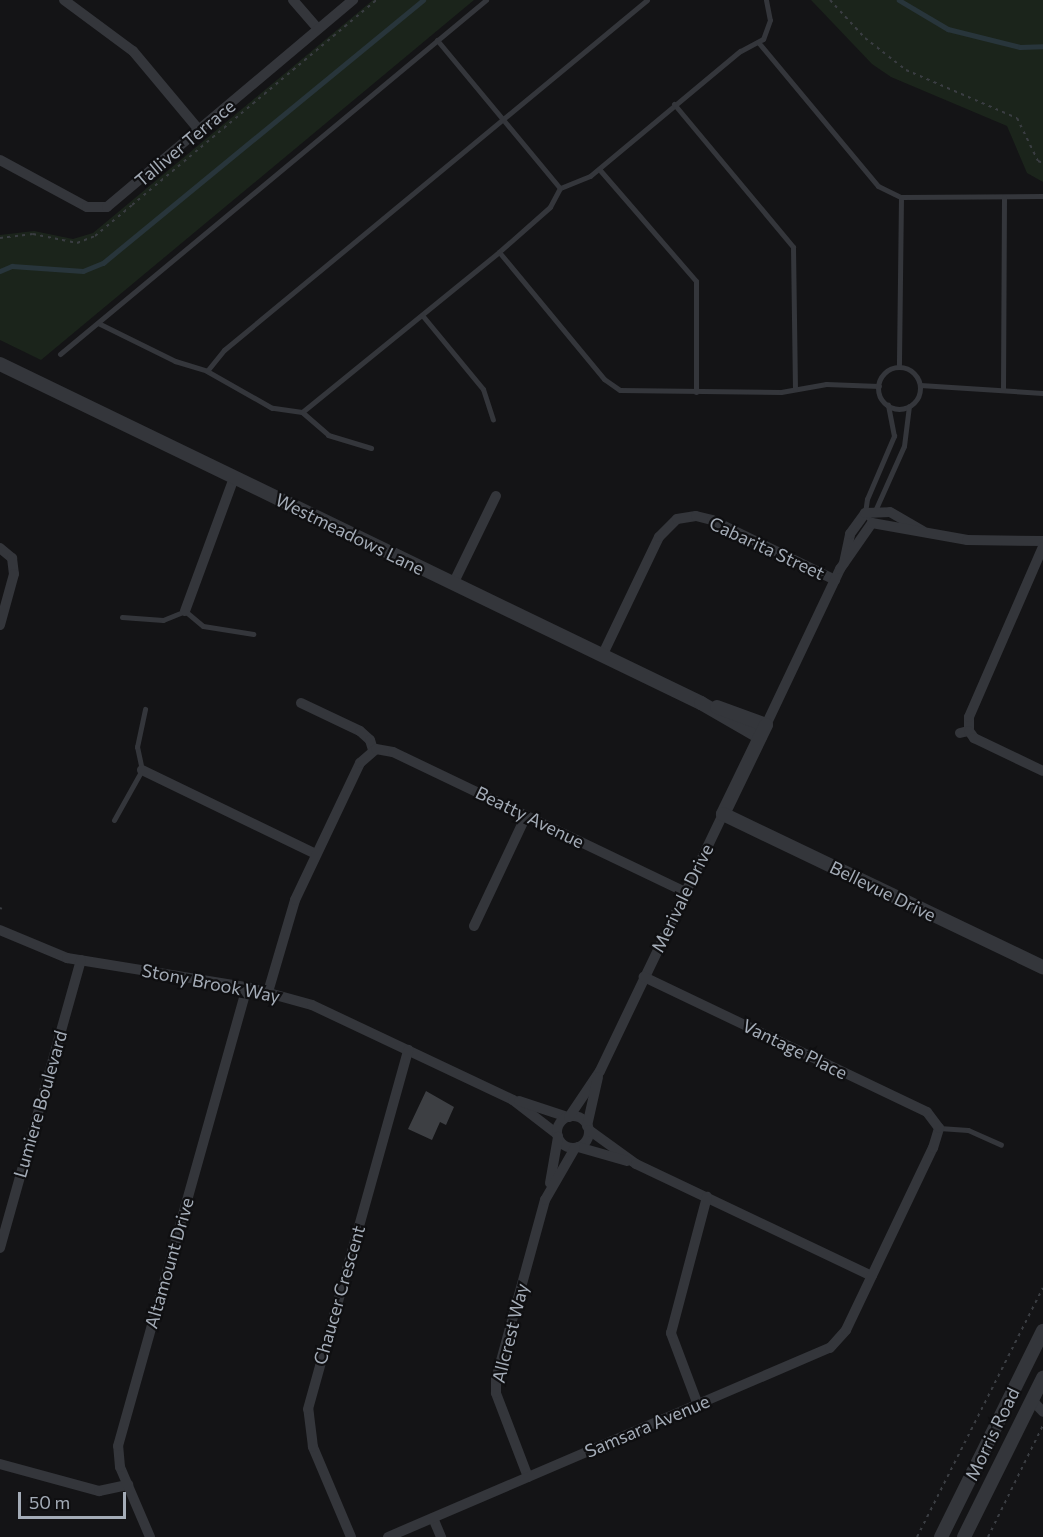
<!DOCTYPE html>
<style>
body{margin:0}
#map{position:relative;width:1043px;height:1537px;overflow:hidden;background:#141416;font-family:Commissioner,sans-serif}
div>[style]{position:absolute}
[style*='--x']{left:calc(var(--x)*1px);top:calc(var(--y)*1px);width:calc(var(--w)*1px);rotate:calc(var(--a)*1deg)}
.green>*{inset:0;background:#1b241b}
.stream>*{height:4.5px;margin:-2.25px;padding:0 2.25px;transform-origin:2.25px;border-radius:2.25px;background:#28353b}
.building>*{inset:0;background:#3d3f43}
.path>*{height:2px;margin-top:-1px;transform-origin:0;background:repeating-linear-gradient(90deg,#3a3d42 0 3px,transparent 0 7.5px)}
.service>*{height:5px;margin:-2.5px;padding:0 2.5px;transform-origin:2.5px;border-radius:2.5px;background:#34363b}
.service>.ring{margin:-2.5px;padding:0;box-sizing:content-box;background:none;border:5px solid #34363b;border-radius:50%}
.minor>*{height:10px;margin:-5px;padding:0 5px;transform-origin:5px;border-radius:5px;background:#34363b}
.minor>.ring{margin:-5px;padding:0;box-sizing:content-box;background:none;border:10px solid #34363b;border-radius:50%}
.tertiary>*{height:14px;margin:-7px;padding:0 7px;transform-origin:7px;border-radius:7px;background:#34363b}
span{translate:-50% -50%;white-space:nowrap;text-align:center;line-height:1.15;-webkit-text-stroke:4.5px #0f0f11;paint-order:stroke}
.street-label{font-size:18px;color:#a4acb7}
.scale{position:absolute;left:18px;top:1492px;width:108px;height:27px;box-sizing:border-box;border:3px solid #a4acb7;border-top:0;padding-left:8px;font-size:18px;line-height:21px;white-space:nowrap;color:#a4acb7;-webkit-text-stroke:4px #0f0f11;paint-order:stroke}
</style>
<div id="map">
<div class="green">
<div style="clip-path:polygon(373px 0,474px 0,41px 360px,0 340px,0 235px,34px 231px,73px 239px,93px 233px)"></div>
<div style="clip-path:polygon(811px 0,1043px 0,1043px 182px,1027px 173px,1007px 126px,891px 77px,872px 64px)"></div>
</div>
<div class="stream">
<div style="--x:899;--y:0;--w:57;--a:30.6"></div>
<div style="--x:948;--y:29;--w:74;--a:14"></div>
<div style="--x:1020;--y:47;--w:23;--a:-2"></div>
<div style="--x:0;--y:271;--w:13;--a:-23"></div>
<div style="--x:12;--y:266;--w:71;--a:4"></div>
<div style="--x:83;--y:271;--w:22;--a:-22"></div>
<div style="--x:103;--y:263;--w:414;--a:-39.4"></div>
</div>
<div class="building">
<div style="clip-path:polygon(426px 1091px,454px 1107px,446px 1125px,440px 1122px,432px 1140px,408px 1129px)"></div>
</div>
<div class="path">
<div style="--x:830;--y:0;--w:52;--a:47.4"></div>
<div style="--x:865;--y:38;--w:52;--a:38"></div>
<div style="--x:906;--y:70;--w:121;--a:23.4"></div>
<div style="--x:1017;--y:118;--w:48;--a:64"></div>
<div style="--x:1038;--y:161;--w:5;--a:22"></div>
<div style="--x:132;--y:205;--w:319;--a:-40"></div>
<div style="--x:0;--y:238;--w:33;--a:-7"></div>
<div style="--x:33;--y:234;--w:45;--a:11.6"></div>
<div style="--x:77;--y:243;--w:19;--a:-21"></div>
<div style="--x:95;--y:236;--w:48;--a:-40"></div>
<div style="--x:0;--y:908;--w:2;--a:27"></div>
<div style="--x:917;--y:1537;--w:279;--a:-63.2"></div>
<div style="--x:988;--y:1537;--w:125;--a:-63.8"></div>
</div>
<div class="service">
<div style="--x:766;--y:0;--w:20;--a:79"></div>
<div style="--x:770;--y:20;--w:20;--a:110"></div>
<div style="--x:763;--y:39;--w:26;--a:152"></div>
<div style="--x:740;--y:51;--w:195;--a:140.2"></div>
<div style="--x:590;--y:176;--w:32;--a:158"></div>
<div style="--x:560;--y:188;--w:21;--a:118"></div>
<div style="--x:550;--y:207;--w:68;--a:138.6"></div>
<div style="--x:499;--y:252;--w:165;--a:50.4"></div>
<div style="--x:604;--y:379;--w:19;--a:35"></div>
<div style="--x:620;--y:390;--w:161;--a:0.7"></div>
<div style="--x:781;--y:392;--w:46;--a:-10.1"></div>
<div style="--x:826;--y:384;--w:53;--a:2.2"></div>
<div style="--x:437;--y:40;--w:192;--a:50.3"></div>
<div style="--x:758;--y:42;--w:187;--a:50.2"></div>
<div style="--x:878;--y:186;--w:25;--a:26"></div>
<div style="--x:901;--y:197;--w:170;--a:90.7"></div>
<div style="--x:674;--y:104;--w:186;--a:50.2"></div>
<div style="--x:793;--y:247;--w:142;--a:89.2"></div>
<div style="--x:599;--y:169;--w:148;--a:49.1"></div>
<div style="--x:696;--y:281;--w:111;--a:90"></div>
<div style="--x:901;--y:197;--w:142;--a:-0.4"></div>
<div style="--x:499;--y:252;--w:254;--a:140.9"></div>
<div style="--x:302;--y:412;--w:30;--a:-172"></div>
<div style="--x:272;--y:408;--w:75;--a:-150.4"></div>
<div style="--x:207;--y:371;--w:27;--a:-51"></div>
<div style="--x:224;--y:350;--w:549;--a:-39.61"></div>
<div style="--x:422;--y:315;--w:96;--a:50.5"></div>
<div style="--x:483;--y:389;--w:32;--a:72"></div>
<div style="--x:98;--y:323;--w:86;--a:26.3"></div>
<div style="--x:175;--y:361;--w:34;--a:17"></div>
<div style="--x:60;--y:354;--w:554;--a:-39.73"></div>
<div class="ring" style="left:878px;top:367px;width:37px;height:37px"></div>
<div style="--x:920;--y:385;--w:123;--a:3.7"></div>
<div style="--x:1003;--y:390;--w:193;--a:-89.7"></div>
<div style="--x:302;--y:412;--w:35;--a:41"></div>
<div style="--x:328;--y:435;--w:45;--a:16.8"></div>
<div style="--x:874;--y:513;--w:73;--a:-65.9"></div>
<div style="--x:904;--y:446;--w:40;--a:-82.9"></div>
<div style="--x:872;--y:523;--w:12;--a:-125"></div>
<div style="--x:865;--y:513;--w:14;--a:-82"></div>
<div style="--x:867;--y:499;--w:69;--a:-66.8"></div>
<div style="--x:894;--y:436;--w:32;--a:-101"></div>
<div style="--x:122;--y:617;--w:41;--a:4.2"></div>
<div style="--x:163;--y:620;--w:24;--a:-22"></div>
<div style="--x:185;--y:611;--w:23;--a:40"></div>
<div style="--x:203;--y:626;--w:51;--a:9.1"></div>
<div style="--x:114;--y:820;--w:57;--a:-60.8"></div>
<div style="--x:142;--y:770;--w:24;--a:-102"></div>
<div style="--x:137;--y:747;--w:39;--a:-78"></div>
<div style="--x:939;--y:1128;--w:29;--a:4"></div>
<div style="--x:968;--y:1130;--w:36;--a:24"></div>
</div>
<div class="minor">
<div style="--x:64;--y:0;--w:86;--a:36.5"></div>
<div style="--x:133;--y:51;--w:104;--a:50.1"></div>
<div style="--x:293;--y:0;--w:38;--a:49"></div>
<div style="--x:0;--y:160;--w:99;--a:28.4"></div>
<div style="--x:87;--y:207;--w:20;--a:0"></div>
<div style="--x:107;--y:207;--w:322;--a:-40.1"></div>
<div style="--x:0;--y:548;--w:16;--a:40"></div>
<div style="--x:12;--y:558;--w:16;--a:83"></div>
<div style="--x:14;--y:574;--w:53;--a:105.4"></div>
<div style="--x:844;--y:563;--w:30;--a:-78"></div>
<div style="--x:850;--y:534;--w:26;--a:-54"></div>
<div style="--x:865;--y:513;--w:25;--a:-2"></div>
<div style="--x:890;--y:512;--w:38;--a:30"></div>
<div style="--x:453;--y:584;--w:98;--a:-64"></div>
<div style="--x:185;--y:611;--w:142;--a:-69.8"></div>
<div style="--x:602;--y:656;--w:132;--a:-64.4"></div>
<div style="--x:659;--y:537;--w:25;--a:-45"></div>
<div style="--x:677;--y:519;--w:19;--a:-9"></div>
<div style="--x:696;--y:516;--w:16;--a:14"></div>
<div style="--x:712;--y:520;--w:137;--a:26"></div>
<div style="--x:301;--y:703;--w:65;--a:25.4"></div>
<div style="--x:360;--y:731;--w:13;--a:42"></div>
<div style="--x:370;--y:740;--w:10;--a:73"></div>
<div style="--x:766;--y:725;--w:173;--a:-64.6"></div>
<div style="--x:840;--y:569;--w:56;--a:-55.2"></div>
<div style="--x:872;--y:523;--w:97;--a:10.1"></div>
<div style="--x:967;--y:540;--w:76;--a:0.8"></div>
<div style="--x:969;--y:731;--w:14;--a:-90"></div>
<div style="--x:969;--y:717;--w:185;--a:-66.5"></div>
<div style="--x:960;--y:733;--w:9;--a:-13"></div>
<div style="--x:969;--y:731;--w:9;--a:54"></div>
<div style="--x:974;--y:738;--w:76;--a:25.6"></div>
<div style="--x:142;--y:770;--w:193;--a:25.8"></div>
<div style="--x:474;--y:926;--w:122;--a:-64.7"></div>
<div style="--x:0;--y:930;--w:73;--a:22.7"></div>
<div style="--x:67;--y:958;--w:182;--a:9.2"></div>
<div style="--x:247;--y:987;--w:67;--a:15.5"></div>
<div style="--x:312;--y:1005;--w:222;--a:25.3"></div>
<div style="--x:513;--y:1100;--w:56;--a:37.7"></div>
<div style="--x:268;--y:992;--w:96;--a:-73.6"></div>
<div style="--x:295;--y:900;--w:152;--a:-64.6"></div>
<div style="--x:360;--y:763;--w:21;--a:-41"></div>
<div style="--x:376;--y:749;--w:17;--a:10"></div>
<div style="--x:393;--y:752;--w:324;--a:25.6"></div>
<div style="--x:519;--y:1101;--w:51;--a:18.4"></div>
<div class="ring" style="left:557px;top:1116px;width:22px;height:22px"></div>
<div style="--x:569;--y:1117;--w:55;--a:-56"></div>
<div style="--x:600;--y:1071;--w:285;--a:-64.4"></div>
<div style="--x:587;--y:1126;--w:50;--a:-77.3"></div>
<div style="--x:589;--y:1130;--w:58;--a:35.9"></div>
<div style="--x:636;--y:1164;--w:261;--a:25.4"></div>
<div style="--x:578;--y:1147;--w:51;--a:15.9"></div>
<div style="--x:550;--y:1183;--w:47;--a:-80.1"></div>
<div style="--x:0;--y:1248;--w:299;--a:-74.3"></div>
<div style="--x:1032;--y:1400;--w:16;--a:47"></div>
<div style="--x:698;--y:1405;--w:77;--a:-110.6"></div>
<div style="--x:671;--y:1333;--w:141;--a:-75.2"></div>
<div style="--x:0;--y:1464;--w:103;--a:15.3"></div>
<div style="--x:99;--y:1491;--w:30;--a:-12"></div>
<div style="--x:528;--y:1477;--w:90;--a:-110.9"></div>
<div style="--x:496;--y:1393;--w:14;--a:-90"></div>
<div style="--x:496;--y:1379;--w:186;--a:-74.7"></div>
<div style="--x:545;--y:1200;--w:60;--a:-60"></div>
<div style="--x:433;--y:1518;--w:21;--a:67"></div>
<div style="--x:150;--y:1537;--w:76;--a:-113.2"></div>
<div style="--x:120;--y:1467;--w:21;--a:-95"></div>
<div style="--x:118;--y:1446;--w:477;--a:-74.3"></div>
<div style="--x:351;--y:1537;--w:98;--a:-112.9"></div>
<div style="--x:313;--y:1447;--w:38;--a:-97"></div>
<div style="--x:308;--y:1409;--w:373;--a:-74.4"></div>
<div style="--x:388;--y:1537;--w:481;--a:-23.2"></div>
<div style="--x:830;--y:1348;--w:24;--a:-48"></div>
<div style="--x:846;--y:1330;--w:202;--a:-64.5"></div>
<div style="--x:933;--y:1148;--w:21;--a:-73"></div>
<div style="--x:939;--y:1128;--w:20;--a:-127"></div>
<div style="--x:927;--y:1112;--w:314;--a:-154.5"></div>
</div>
<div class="tertiary">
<div style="--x:0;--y:364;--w:779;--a:25.81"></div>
<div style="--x:701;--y:703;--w:68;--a:30"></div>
<div style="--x:717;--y:707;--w:52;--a:20.2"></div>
<div style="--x:766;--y:725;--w:99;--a:115.8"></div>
<div style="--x:723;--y:814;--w:355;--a:25.6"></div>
<div style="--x:941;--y:1537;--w:230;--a:-63.7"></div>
<div style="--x:964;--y:1537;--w:178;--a:-63.6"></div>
</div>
<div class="street-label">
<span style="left:185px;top:143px;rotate:-40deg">Talliver Terrace</span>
<span style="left:350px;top:534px;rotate:26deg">Westmeadows Lane</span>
<span style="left:767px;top:548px;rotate:25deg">Cabarita Street</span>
<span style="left:530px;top:817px;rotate:26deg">Beatty Avenue</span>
<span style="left:883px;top:891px;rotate:26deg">Bellevue Drive</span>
<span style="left:682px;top:898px;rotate:-64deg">Merivale Drive</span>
<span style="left:211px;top:983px;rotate:11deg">Stony Brook Way</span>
<span style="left:795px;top:1049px;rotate:26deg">Vantage Place</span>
<span style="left:40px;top:1104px;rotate:-74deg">Lumiere Boulevard</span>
<span style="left:169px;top:1263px;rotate:-74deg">Altamount Drive</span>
<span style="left:339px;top:1295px;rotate:-74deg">Chaucer Crescent</span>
<span style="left:510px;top:1333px;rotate:-76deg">Allcrest Way</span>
<span style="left:647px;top:1426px;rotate:-23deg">Samsara Avenue</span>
<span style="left:992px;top:1434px;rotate:-64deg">Morris Road</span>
</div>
<div class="scale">50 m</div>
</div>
